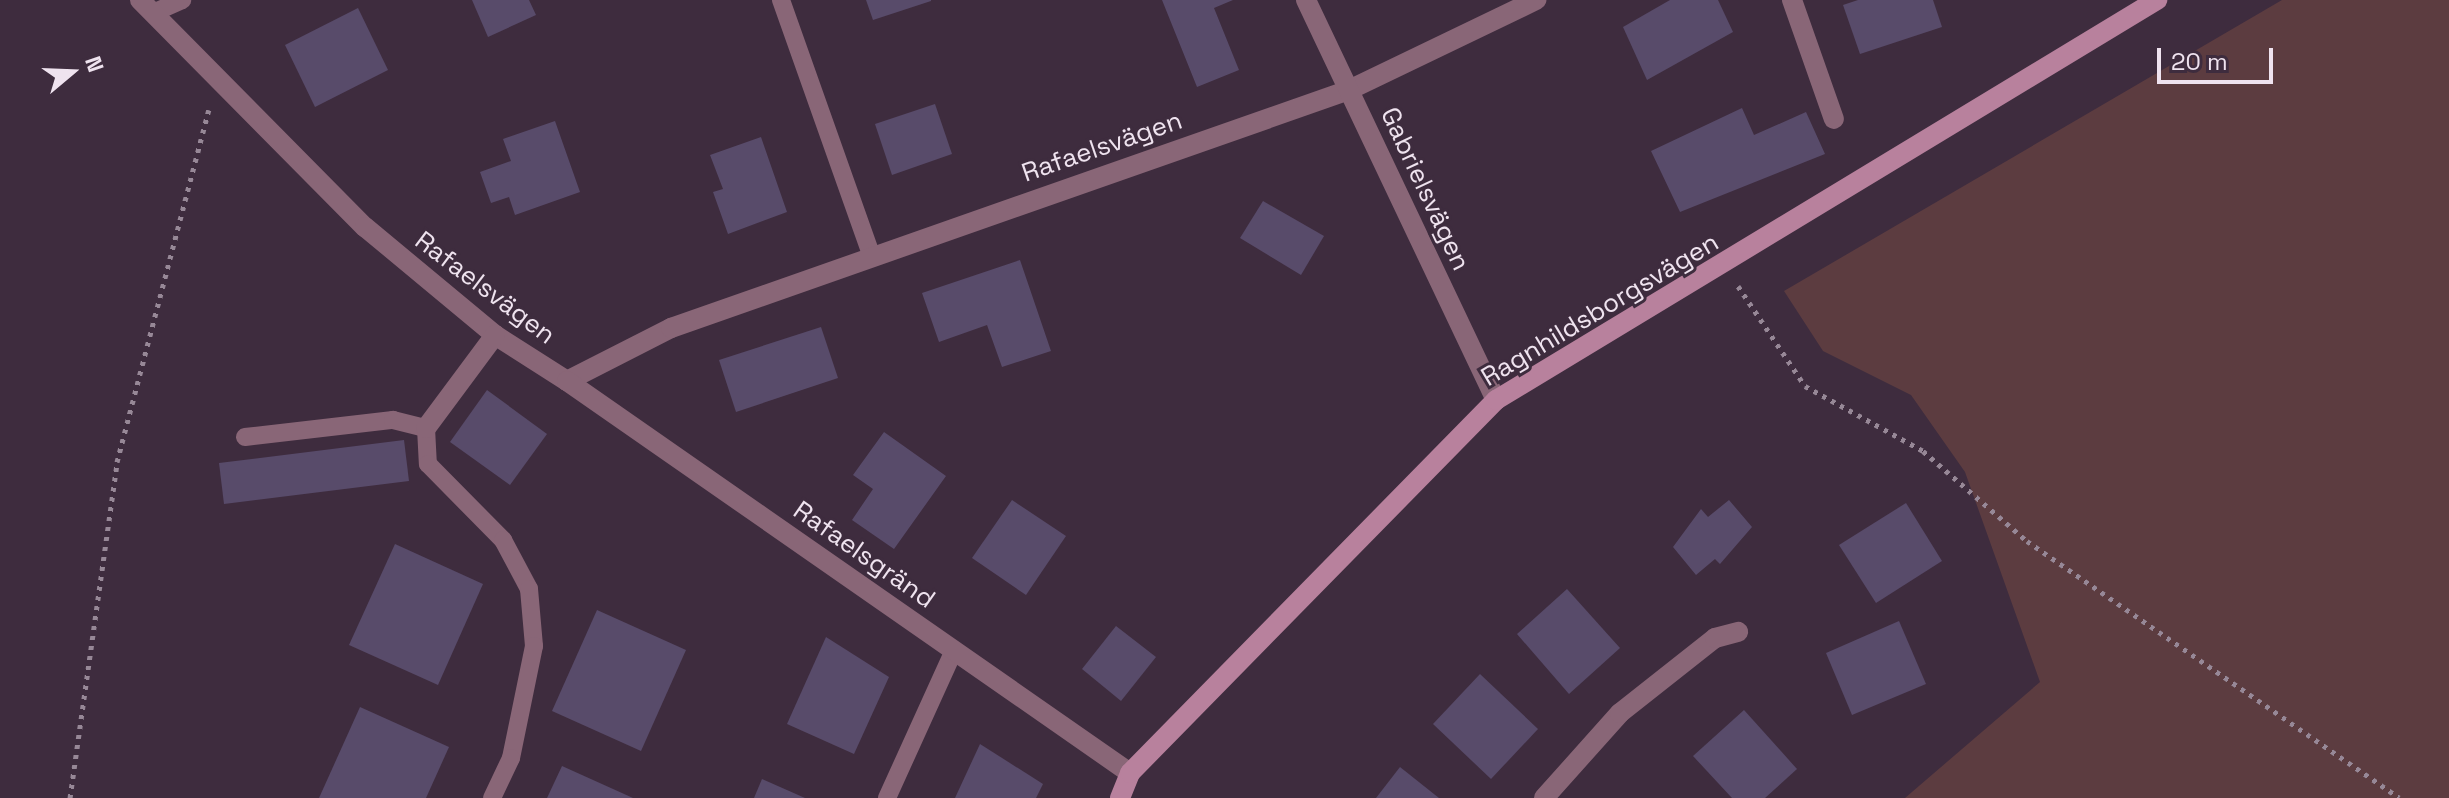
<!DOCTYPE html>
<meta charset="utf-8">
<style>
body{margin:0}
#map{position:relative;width:2449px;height:798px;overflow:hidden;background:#3e2c3e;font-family:"Space Grotesk",sans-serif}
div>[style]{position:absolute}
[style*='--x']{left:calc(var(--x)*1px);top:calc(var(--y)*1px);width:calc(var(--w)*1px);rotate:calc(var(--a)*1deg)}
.green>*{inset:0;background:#5c3c40}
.building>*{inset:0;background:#584b6a}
.path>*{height:5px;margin-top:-2.5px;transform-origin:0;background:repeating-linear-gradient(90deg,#978897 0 4px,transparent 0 10px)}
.lane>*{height:18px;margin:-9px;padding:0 9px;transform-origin:9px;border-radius:9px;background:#896677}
.street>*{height:20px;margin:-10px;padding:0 10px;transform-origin:10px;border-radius:10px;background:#896677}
.secondary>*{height:20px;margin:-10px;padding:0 10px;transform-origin:10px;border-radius:10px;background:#b8819d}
span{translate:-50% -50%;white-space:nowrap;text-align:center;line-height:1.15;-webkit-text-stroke:6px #3e2c3e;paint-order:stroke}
.street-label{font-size:26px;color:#efe3ef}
.north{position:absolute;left:32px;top:32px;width:80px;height:80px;-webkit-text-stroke:6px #3e2c3e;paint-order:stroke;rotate:71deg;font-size:22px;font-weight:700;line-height:32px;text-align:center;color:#efe3ef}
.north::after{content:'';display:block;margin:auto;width:28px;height:36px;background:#efe3ef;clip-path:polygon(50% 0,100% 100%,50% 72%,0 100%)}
.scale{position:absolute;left:2157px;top:48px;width:116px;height:36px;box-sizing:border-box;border:4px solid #efe3ef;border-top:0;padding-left:10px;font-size:24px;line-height:28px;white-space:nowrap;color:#efe3ef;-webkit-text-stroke:6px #3e2c3e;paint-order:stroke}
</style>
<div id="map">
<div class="green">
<div style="clip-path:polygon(2282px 0,2449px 0,2449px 798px,1905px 798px,2040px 682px,1965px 472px,1911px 395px,1823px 351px,1784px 291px)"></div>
</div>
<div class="building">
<div style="clip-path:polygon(472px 0,529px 0,536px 15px,488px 37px)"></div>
<div style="clip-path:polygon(866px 0,931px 0,931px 1px,873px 20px)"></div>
<div style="clip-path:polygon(1162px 0,1233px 0,1214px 8px,1239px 70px,1197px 87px)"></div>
<div style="clip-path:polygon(1670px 0,1718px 0,1733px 32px,1647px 80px,1623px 27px)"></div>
<div style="clip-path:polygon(1858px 0,1933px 0,1942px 27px,1860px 54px,1843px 5px)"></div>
<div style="clip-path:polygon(358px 8px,388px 70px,315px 107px,285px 45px)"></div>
<div style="clip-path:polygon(935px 104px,952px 154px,892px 175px,875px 124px)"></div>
<div style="clip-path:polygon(1742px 108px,1754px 135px,1806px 112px,1825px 154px,1680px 212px,1651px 151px)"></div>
<div style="clip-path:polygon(555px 121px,580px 192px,515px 215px,509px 197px,491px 203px,480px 172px,511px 161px,503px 139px)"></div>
<div style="clip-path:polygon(761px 137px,787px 212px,728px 234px,713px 192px,723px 189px,710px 155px)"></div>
<div style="clip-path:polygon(1263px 201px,1324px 236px,1301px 275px,1240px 238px)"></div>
<div style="clip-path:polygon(1020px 260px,1051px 351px,1002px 367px,987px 325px,939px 342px,922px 293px)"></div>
<div style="clip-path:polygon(821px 327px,838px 378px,736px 412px,719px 360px)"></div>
<div style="clip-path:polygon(487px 390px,547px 434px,510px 485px,450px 442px)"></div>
<div style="clip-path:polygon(884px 432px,946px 476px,894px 549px,852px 520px,873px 489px,853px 475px)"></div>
<div style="clip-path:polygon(404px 440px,409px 481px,224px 504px,219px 463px)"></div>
<div style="clip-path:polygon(1012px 500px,1066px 536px,1026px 595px,972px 558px)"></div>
<div style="clip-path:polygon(1729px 500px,1752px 527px,1720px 564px,1715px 559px,1696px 575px,1673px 547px,1701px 509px,1708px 517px)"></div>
<div style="clip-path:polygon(1906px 503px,1942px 561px,1876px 603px,1839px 545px)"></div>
<div style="clip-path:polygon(395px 544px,483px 584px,438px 685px,349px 645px)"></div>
<div style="clip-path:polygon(1567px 589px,1620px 648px,1569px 694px,1517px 634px)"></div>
<div style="clip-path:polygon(597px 610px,686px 650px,641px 751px,552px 711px)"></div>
<div style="clip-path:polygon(1899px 621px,1926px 684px,1852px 715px,1826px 653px)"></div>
<div style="clip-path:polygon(1116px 626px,1156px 657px,1121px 701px,1082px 669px)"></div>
<div style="clip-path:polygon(826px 637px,889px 677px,854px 754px,787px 724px)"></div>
<div style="clip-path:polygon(1480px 674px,1538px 729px,1491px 779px,1433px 724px)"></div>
<div style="clip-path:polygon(360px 707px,449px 747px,426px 798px,319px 798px)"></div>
<div style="clip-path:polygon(1744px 710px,1797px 769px,1765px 798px,1732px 798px,1693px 756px)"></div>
<div style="clip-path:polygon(980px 744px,1043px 784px,1036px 798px,955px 798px)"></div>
<div style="clip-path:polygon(562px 766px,633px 798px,547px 798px)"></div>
<div style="clip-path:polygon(1400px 767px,1439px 798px,1376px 798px)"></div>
<div style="clip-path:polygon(762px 779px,805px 798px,754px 798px)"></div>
</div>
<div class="path">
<div style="--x:1738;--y:286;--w:120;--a:56.2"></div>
<div style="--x:1805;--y:386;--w:135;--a:28.8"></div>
<div style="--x:1923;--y:451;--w:138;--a:40.9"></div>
<div style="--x:2027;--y:541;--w:452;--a:34.6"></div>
<div style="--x:70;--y:798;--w:339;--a:-82"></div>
<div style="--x:117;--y:462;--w:364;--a:-75.4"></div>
</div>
<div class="lane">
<div style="--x:781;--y:0;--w:269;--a:70.5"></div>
<div style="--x:153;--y:13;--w:32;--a:-24"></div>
<div style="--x:245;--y:437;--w:149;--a:-6.6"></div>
<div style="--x:393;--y:420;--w:34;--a:14"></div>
<div style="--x:426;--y:428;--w:36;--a:87"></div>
<div style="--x:428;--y:464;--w:107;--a:45.4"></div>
<div style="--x:503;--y:540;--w:55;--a:62"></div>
<div style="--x:529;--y:589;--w:57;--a:85"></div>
<div style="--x:534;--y:646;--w:114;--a:101.6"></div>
<div style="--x:511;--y:758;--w:44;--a:115.4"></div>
<div style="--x:887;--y:798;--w:162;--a:-65.6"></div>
</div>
<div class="street">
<div style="--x:140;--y:0;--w:320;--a:45.3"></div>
<div style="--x:365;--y:227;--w:169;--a:39.7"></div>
<div style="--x:495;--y:335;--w:85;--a:32.6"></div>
<div style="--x:567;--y:381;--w:117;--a:-27"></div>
<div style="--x:671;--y:328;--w:719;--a:-19.34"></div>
<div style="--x:1349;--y:90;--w:208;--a:-25.7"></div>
<div style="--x:1306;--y:0;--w:443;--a:64.6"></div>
<div style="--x:1792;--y:0;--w:126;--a:70.6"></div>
<div style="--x:567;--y:381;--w:686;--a:34.85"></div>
<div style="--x:426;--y:428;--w:116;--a:-53.4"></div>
<div style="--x:1544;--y:798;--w:114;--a:-48.2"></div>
<div style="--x:1620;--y:713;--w:121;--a:-38.3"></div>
<div style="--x:1715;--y:638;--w:24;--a:-15"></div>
</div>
<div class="secondary">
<div style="--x:1120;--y:798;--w:27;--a:-68"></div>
<div style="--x:1130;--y:773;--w:523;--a:-45.54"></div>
<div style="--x:1496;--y:400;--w:773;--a:-31.18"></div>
</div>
<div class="street-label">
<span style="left:1102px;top:147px;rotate:-19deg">Rafaelsvägen</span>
<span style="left:1425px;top:189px;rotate:65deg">Gabrielsvägen</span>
<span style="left:485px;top:288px;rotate:37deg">Rafaelsvägen</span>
<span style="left:1600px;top:310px;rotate:-31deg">Ragnhildsborgsvägen</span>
<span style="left:864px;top:555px;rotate:35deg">Rafaelsgränd</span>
</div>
<div class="north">N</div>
<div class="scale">20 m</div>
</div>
